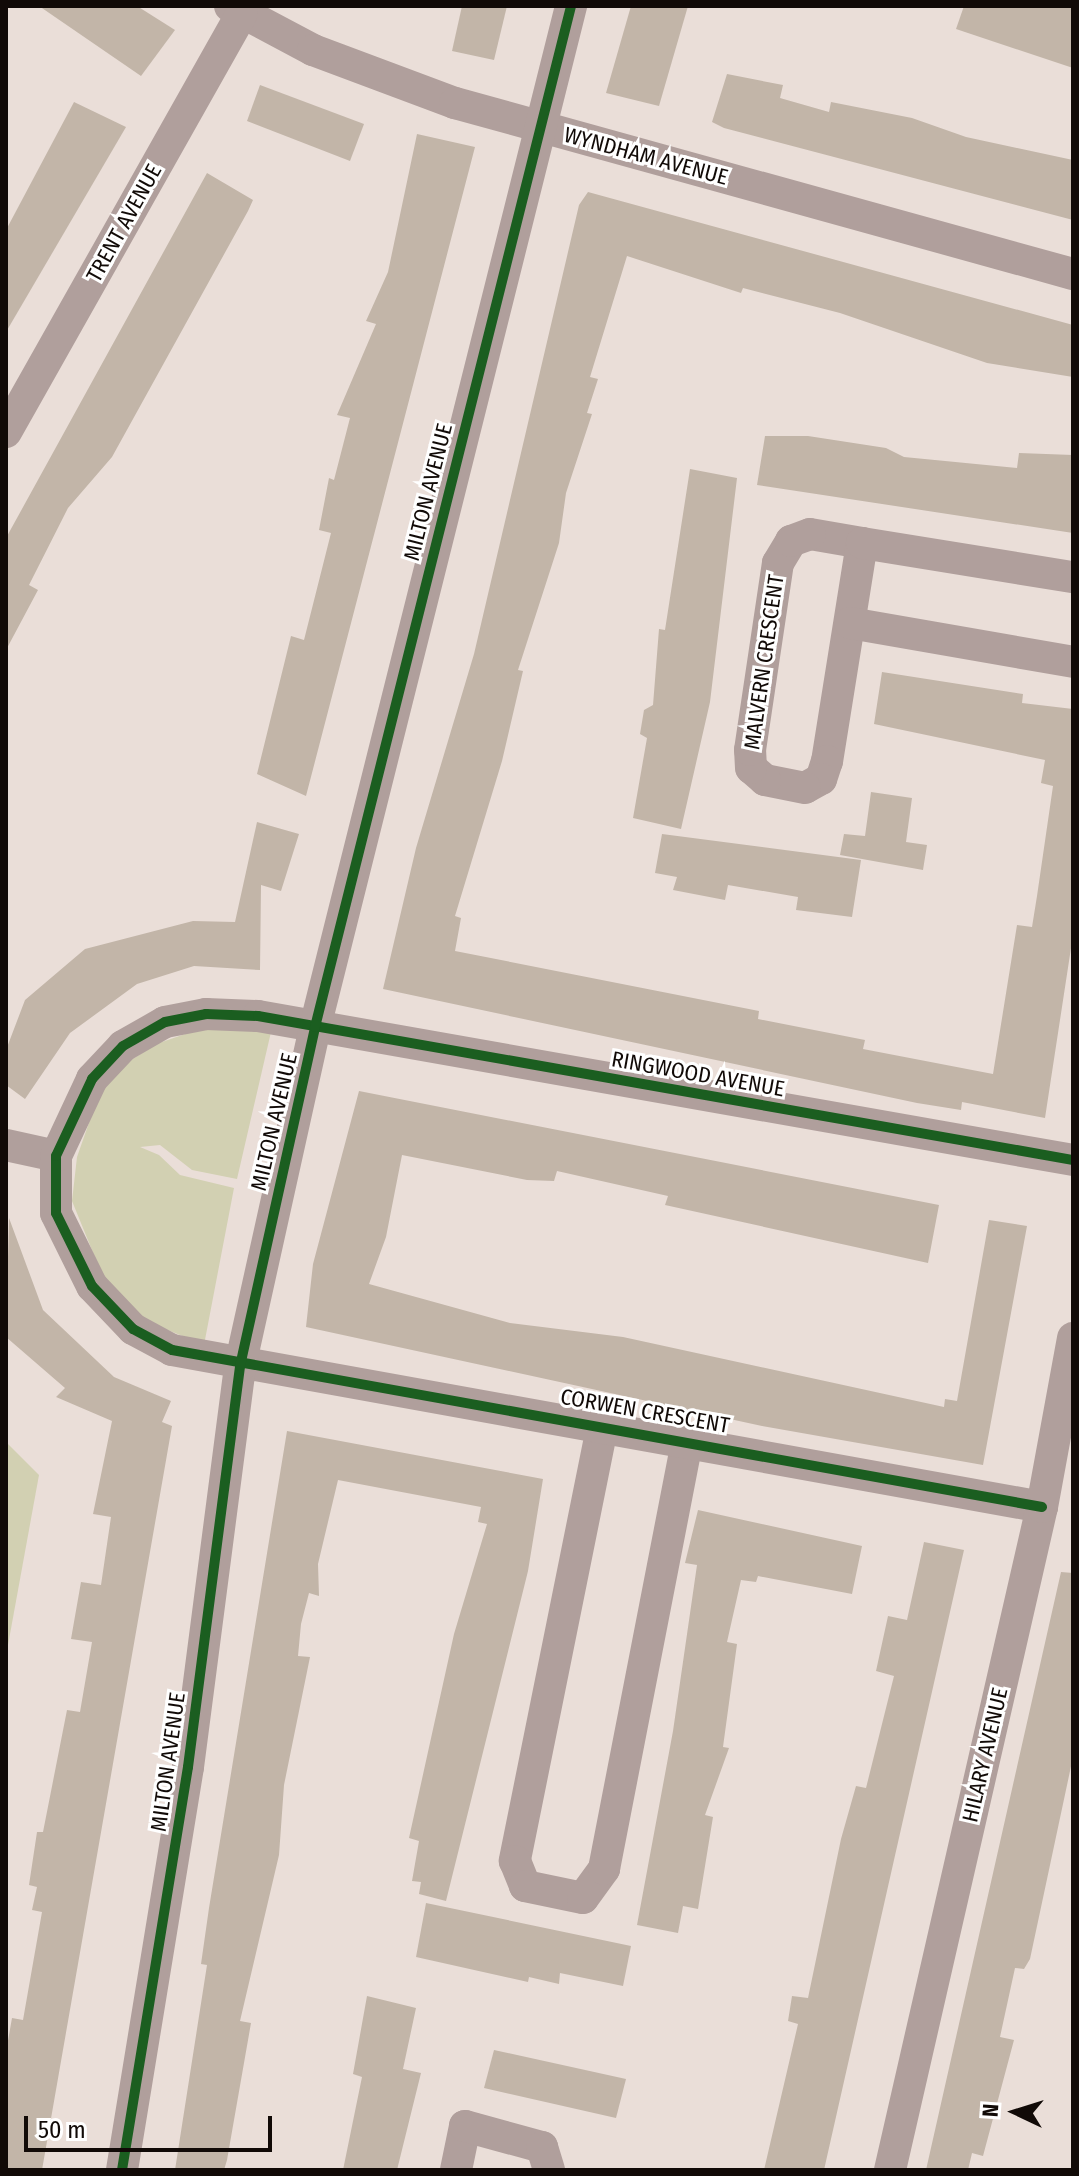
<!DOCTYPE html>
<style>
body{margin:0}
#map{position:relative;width:1079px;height:2176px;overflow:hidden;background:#eaded8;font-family:"Fira Sans Condensed",sans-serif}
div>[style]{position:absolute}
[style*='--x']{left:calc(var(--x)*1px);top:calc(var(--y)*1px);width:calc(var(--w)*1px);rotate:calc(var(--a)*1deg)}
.green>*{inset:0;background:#d2d0b2}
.building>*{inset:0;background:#c2b5a8}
.street>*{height:32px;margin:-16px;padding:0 16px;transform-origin:16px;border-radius:16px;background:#b09f9c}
.cycleway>*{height:10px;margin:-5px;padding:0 5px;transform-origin:5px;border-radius:5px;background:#1b5e20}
span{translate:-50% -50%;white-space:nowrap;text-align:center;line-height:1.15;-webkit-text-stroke:6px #fff;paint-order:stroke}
.street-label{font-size:22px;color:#110a07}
.frame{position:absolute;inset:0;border:8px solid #110a07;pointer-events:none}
.north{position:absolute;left:975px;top:2072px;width:80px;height:80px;-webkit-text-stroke:6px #fff;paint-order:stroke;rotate:274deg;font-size:22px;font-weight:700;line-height:32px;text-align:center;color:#110a07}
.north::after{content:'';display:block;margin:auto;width:28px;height:36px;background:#110a07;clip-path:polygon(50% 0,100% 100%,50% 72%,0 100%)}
.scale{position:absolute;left:24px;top:2116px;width:248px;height:36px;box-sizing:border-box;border:4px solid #110a07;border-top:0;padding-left:10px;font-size:24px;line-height:28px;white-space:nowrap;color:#110a07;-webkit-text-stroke:6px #fff;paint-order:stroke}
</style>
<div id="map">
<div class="green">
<div style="clip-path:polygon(200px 1029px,271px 1032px,237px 1179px,192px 1170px,160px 1145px,140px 1147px,159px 1155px,180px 1175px,234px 1188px,204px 1345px,146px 1321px,105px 1282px,72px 1201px,77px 1157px,98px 1097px,122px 1066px,156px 1044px)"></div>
<div style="clip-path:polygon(6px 1442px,39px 1475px,6px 1656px)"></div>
</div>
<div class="building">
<div style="clip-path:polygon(39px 6px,137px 6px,175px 30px,141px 76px)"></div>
<div style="clip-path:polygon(462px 6px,507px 6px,494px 60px,452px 51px)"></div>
<div style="clip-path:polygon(631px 6px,688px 6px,659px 106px,606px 93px)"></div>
<div style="clip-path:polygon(964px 6px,1073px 6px,1073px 68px,956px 29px)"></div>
<div style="clip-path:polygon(727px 74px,783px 85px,780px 98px,829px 112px,831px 102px,912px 118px,966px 137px,1073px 160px,1073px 220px,724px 128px,712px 122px)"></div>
<div style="clip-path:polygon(260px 85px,364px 124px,350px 161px,247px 121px)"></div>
<div style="clip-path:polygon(74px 102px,126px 127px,6px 332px,6px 230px)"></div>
<div style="clip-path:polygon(417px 134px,475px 147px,306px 796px,257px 774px,291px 636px,304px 640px,331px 533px,319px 530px,329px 478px,334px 480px,350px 418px,337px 415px,376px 324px,366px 321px,388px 272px)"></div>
<div style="clip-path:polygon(207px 173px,253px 200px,248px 211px,112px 457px,68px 508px,29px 585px,38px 590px,6px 650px,6px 538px)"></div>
<div style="clip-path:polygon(588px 192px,1073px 325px,1073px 377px,987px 363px,840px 313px,743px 288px,741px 293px,627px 256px,590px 377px,598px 379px,587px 413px,592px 414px,566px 493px,559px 543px,518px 670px,523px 671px,502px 761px,455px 916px,461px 918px,455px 951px,759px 1011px,758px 1019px,865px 1040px,863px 1049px,993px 1074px,1017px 925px,1032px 927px,1037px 896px,1053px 786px,1041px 783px,1045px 760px,874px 724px,882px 672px,1023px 694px,1022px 703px,1073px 709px,1073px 935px,1045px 1118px,962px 1102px,961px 1110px,917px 1103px,383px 989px,416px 848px,474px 654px,579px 205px)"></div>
<div style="clip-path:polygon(765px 436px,808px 436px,886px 448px,904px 457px,1017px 468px,1019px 453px,1073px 455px,1073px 533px,757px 485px)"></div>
<div style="clip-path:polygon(690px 469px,737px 478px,710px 702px,681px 829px,633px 818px,647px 738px,640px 734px,644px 710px,653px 705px,659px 629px,665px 630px)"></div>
<div style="clip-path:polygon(871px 792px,912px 798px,906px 842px,927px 845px,923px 870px,840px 855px,844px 834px,865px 836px)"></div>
<div style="clip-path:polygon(257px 822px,299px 834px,281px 891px,261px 885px,260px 970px,194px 966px,137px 984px,70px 1033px,25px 1099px,6px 1085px,6px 1050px,25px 1000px,85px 949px,193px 921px,235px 922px)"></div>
<div style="clip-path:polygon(662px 834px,861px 860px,852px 917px,796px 910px,798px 897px,728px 885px,725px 900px,673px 890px,677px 877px,655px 873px)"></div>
<div style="clip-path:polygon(359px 1091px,939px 1205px,928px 1263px,665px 1205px,668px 1196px,557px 1171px,554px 1181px,527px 1180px,402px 1155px,386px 1237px,369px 1284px,510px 1323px,623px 1337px,944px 1407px,945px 1399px,957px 1401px,989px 1220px,1027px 1226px,983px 1465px,762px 1426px,306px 1327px,313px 1264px)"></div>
<div style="clip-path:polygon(9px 1218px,43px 1310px,114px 1377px,171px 1401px,162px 1422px,172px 1426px,42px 2170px,6px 2170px,6px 2052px,12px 2018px,23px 2020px,42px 1912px,32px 1910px,37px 1887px,29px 1885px,37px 1832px,43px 1832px,67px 1710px,80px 1712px,92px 1642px,71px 1639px,81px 1582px,101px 1585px,111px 1517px,93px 1514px,112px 1421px,56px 1397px,65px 1388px,6px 1337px)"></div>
<div style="clip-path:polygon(287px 1431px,543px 1479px,528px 1571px,446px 1901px,419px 1894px,421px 1882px,412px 1881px,419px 1841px,409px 1838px,454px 1634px,487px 1524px,478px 1522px,481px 1507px,338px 1480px,318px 1564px,319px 1596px,309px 1593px,301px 1624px,298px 1656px,310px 1657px,284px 1785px,279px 1855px,240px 2021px,251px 2023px,227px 2160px,224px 2170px,175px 2170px,207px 1965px,201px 1964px,209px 1908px)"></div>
<div style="clip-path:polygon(698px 1510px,862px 1546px,852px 1594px,758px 1576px,756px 1582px,741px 1580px,727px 1642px,737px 1644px,723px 1747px,729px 1748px,705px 1815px,713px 1817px,698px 1909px,683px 1906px,678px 1933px,637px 1925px,673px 1731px,697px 1565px,685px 1563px)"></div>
<div style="clip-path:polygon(924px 1542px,964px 1550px,824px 2170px,764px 2170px,798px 2024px,788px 2021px,792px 1996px,808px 1998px,841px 1839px,856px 1786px,866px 1788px,894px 1676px,876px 1671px,888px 1616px,907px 1620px)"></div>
<div style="clip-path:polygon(1061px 1572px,1073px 1573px,1073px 1757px,1030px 1959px,1024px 1969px,1015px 1968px,1000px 2037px,1014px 2040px,983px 2156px,972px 2153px,968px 2170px,926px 2170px)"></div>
<div style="clip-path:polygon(426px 1903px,631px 1946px,623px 1986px,560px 1973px,559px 1984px,529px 1977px,528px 1982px,416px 1957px)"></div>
<div style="clip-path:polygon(367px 1996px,416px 2008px,403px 2069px,421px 2073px,397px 2170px,343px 2170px,362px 2077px,353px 2074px)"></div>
<div style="clip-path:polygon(494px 2050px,626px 2079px,616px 2118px,484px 2088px)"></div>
</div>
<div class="street">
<div style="--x:230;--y:6;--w:94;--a:27.9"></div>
<div style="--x:313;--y:50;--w:152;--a:20.5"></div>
<div style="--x:455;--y:103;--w:641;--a:15.47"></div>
<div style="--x:6;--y:432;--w:480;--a:-60.6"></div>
<div style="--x:810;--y:534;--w:53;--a:9.8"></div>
<div style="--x:862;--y:543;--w:221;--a:99.1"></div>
<div style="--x:827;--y:761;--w:19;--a:108"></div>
<div style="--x:821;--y:779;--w:18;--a:151"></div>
<div style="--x:805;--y:788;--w:41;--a:-168.7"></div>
<div style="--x:765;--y:780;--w:18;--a:-139"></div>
<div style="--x:751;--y:768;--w:18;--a:-93"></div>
<div style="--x:750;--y:750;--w:189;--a:-81.5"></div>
<div style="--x:778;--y:563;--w:26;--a:-59"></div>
<div style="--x:791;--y:541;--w:20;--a:-20"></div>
<div style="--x:862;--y:543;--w:214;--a:9.2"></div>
<div style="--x:850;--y:623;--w:226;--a:9.9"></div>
<div style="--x:6;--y:1145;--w:51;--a:12.4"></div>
<div style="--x:603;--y:1423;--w:447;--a:101.4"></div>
<div style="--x:515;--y:1861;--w:27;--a:68"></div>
<div style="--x:525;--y:1886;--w:59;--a:11.7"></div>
<div style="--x:583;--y:1898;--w:36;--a:-54"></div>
<div style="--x:604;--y:1869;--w:439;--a:-79"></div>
<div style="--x:1042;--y:1507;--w:884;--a:-169.77"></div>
<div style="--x:172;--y:1350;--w:44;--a:-151.7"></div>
<div style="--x:133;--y:1329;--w:59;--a:-133.6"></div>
<div style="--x:92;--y:1286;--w:81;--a:-116.3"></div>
<div style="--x:56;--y:1213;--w:57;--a:-90"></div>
<div style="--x:56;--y:1156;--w:85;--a:-64.9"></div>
<div style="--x:92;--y:1079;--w:45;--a:-46.8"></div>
<div style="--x:123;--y:1046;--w:48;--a:-29.7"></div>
<div style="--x:165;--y:1022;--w:42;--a:-11"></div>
<div style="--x:206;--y:1014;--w:52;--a:2.2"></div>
<div style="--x:258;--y:1016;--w:828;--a:10.02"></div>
<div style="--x:122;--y:2170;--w:408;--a:-80.7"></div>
<div style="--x:188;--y:1767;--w:404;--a:-82.6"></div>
<div style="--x:240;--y:1366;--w:347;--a:-77.5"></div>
<div style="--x:315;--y:1027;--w:1053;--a:-75.92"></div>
<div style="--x:456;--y:2170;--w:45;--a:-78.4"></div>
<div style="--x:465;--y:2126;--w:80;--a:15.3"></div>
<div style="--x:542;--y:2147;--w:24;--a:73"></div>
<div style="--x:890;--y:2170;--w:680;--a:-77.09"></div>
<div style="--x:1042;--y:1507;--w:172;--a:-79.6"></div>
</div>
<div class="cycleway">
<div style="--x:1042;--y:1507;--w:884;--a:-169.77"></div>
<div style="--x:172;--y:1350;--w:44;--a:-151.7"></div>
<div style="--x:133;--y:1329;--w:59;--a:-133.6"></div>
<div style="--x:92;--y:1286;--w:81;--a:-116.3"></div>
<div style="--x:56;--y:1213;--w:57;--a:-90"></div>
<div style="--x:56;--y:1156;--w:85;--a:-64.9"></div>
<div style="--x:92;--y:1079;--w:45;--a:-46.8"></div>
<div style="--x:123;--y:1046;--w:48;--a:-29.7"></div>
<div style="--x:165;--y:1022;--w:42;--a:-11"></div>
<div style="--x:206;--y:1014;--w:52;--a:2.2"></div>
<div style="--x:258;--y:1016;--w:828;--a:10.02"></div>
<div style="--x:122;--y:2170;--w:408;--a:-80.7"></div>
<div style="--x:188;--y:1767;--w:404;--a:-82.6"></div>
<div style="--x:240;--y:1366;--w:347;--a:-77.5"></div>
<div style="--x:315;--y:1027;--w:1053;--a:-75.92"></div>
</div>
<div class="street-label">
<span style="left:646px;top:156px;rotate:15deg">WYNDHAM AVENUE</span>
<span style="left:124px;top:223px;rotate:-61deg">TRENT AVENUE</span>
<span style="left:428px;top:492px;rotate:-76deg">MILTON AVENUE</span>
<span style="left:764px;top:662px;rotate:-82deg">MALVERN CRESCENT</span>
<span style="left:698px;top:1074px;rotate:10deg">RINGWOOD AVENUE</span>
<span style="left:274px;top:1122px;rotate:-77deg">MILTON AVENUE</span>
<span style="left:645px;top:1411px;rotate:10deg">CORWEN CRESCENT</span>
<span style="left:985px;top:1755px;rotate:-77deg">HILARY AVENUE</span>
<span style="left:168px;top:1762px;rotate:-82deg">MILTON AVENUE</span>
</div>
<div class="frame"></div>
<div class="north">N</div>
<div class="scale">50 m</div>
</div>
